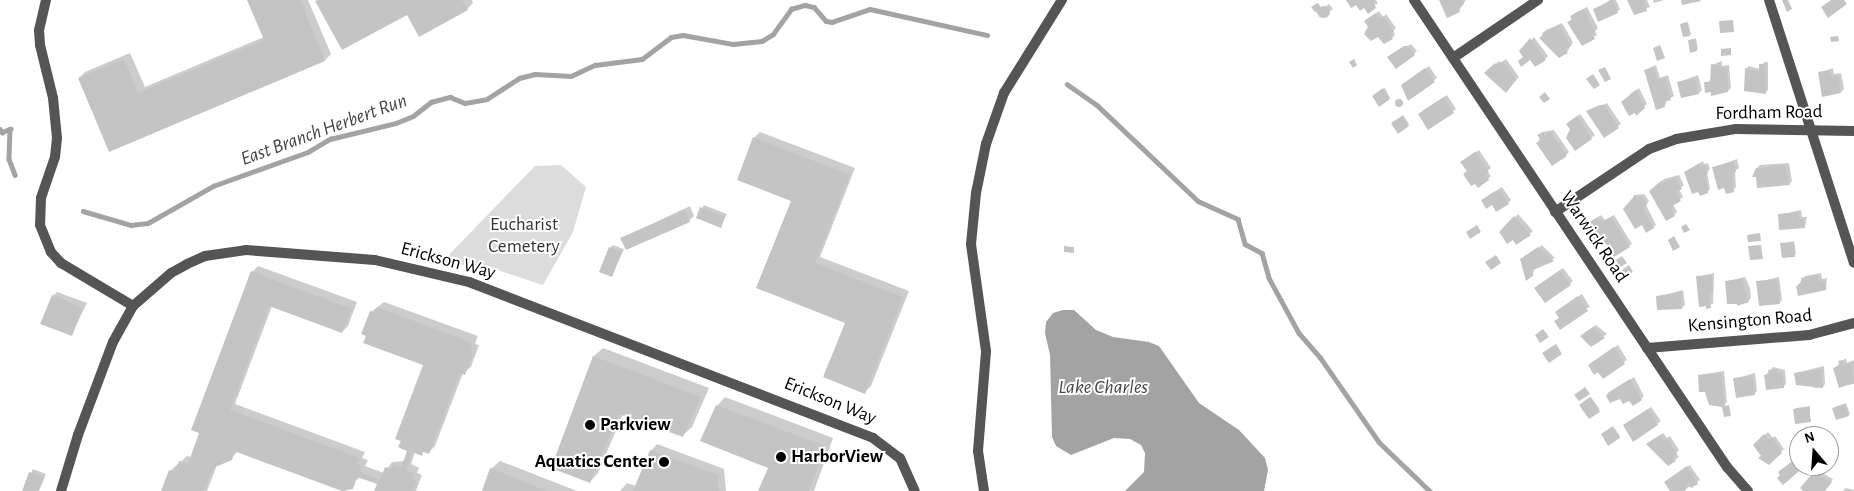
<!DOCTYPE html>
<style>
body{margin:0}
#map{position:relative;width:1854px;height:491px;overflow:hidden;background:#fff;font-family:"Alegreya Sans",sans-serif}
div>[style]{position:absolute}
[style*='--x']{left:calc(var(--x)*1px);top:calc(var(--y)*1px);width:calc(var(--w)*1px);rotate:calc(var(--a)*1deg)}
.green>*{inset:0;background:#dcdcdc}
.water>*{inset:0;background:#a3a3a3}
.shadow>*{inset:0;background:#0003}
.stream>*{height:4.5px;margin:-2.25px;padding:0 2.25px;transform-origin:2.25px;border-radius:2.25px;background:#a3a3a3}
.building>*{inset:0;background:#c4c4c4}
.round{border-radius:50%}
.street>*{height:10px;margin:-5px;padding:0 5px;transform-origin:5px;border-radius:5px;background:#555}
.dots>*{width:14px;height:14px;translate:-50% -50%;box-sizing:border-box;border:2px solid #fff;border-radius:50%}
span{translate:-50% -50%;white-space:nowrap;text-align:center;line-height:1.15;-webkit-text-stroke:4px #fff;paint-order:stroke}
.street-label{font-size:19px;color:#000}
.park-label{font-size:19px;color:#333}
.poi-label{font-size:19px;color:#000;font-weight:700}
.left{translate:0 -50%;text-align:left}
.right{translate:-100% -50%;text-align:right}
.water-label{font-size:20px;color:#444;font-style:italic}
.north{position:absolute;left:1789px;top:426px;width:50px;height:50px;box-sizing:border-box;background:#fff;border:1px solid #999;border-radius:50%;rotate:342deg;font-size:14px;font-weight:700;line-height:20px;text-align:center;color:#000}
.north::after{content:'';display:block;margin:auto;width:18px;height:22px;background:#000;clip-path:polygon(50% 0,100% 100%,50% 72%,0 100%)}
</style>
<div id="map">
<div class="green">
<div style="clip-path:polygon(561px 165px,586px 187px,573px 232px,543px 285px,491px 268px,441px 263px,535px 166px)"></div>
</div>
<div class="water">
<div style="clip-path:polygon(1063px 310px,1074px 310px,1096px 330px,1113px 337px,1149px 342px,1159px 346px,1199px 403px,1239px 430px,1265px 458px,1268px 470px,1264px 491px,1125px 491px,1144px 472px,1145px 453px,1141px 445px,1130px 439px,1114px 438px,1071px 455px,1056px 446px,1052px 437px,1050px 355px,1045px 333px,1046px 322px,1053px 313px)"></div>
</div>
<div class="shadow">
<div style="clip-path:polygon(248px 0,308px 0,331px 54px,325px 60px,110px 151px,79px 78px,85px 72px,130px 53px,145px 87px,264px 37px)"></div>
<div style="clip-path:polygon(318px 0,472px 0,473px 3px,467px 9px,407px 13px)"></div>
<div style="clip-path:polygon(1348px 0,1376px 0,1378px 4px,1364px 6px)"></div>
<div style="clip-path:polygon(1441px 0,1466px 0,1459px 11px)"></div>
<div style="clip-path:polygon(1610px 0,1616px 0,1620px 9px,1617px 12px,1594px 10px)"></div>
<div style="clip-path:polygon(1629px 0,1647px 0,1650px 7px,1635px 13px)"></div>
<div style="clip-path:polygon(1653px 0,1664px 0,1654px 3px)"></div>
<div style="clip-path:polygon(1318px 3px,1322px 9px,1329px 4px,1333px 9px,1320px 18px,1313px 7px)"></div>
<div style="clip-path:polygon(1587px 7px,1598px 28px,1595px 31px,1597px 35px,1582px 44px,1569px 23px,1575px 13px)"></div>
<div style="clip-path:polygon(1379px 11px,1383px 17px,1386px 14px,1396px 28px,1393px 31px,1395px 35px,1392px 38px,1378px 35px,1371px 40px,1365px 31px,1369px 27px,1365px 21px)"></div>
<div style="clip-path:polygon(1688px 22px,1691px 34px,1690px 35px,1681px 24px)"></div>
<div style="clip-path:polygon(1562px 23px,1573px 42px,1567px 52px,1540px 38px,1546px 30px)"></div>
<div style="clip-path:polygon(1534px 37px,1548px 56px,1545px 59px,1525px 57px,1521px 51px)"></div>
<div style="clip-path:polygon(1696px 38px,1698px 49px,1697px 50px,1689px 41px)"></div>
<div style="clip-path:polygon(1411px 44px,1417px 51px,1414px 54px,1392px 55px)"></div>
<div style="clip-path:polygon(1506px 59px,1519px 77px,1506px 91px,1486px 73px,1499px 61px,1501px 63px)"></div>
<div style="clip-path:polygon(1722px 61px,1722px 66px,1729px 65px,1731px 88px,1728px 91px,1705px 83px,1711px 80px,1712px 65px)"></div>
<div style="clip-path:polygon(1764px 62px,1768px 62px,1768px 90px,1765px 93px,1746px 69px,1749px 66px,1760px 69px)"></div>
<div style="clip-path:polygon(1656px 65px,1660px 78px,1668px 75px,1674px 96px,1667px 100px,1665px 106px,1645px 70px)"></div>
<div style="clip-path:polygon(1429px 66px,1437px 78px,1408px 99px,1402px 86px)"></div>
<div style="clip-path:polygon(1833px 68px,1834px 74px,1841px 73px,1844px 89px,1841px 92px,1819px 73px)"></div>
<div style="clip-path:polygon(1698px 75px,1702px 90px,1699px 93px,1679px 82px)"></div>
<div style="clip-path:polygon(1385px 88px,1390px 98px,1374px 95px)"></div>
<div style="clip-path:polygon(1639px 88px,1647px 104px,1636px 114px,1630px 94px)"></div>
<div style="clip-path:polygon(1447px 95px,1456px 109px,1429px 128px,1422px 111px)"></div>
<div style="clip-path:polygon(1400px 99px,1403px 102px,1399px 105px,1396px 103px)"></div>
<div style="clip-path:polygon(1607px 103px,1621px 124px,1604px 136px,1588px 111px)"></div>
<div style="clip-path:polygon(1580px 114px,1595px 135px,1576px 149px,1571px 121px)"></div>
<div style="clip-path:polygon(1403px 115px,1409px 124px,1398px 132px,1392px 124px)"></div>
<div style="clip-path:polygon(1554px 130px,1569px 152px,1566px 155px,1538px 143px,1542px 132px)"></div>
<div style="clip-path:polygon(760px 132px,855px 168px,820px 257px,909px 291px,871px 386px,865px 392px,846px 322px,758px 288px,792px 200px,754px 138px)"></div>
<div style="clip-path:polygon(1479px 150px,1491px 168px,1487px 171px,1491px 176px,1488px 179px,1468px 171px,1465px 159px)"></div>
<div style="clip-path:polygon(1737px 159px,1739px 168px,1735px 171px,1736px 187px,1733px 190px,1713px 168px)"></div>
<div style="clip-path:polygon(1703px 161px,1704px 164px,1708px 163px,1710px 169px,1707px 172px,1710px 189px,1707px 192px,1686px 172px)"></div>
<div style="clip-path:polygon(1789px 163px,1792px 181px,1789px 184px,1757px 168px,1760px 165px)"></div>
<div style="clip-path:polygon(1679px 175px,1684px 185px,1679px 189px,1683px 197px,1673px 204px,1677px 212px,1674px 215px,1654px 188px,1664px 179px)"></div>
<div style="clip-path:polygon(1502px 187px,1511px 200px,1508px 203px,1486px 197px)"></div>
<div style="clip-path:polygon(1644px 194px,1649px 201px,1646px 205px,1656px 225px,1653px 227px,1631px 204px,1634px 195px)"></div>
<div style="clip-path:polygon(704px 205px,727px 214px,720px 227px,697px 217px)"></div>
<div style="clip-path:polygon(690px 206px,694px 216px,689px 221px,622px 238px)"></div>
<div style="clip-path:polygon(1801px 210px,1802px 217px,1807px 217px,1805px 227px,1779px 215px)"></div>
<div style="clip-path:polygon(1518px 214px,1533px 231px,1517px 243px,1501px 232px)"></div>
<div style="clip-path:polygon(1601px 215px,1605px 220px,1614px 215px,1632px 244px,1629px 246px,1587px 224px)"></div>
<div style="clip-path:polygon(1794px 241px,1796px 254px,1795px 255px,1781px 244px)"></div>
<div style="clip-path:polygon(613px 245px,624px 249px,612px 275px,610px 248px)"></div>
<div style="clip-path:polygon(1542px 245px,1555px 258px,1534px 269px,1533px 274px,1522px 260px)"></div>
<div style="clip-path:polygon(258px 266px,357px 302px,348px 326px,342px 332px,272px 306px,235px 404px,365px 452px,362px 458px,368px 460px,365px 466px,384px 473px,392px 462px,404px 461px,409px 450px,424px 364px,367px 335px,371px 312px,384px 302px,478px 336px,475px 344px,479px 345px,471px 367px,463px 373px,435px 446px,429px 452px,415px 452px,411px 464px,419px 468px,417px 473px,422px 475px,416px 491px,375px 491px,378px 483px,360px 477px,345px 491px,238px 451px,231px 459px,217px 465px,207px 491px,163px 491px,170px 471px,187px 456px,192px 457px,252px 272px)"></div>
<div style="clip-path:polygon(1563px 268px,1573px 281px,1570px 284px,1539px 285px)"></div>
<div style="clip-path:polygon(1714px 273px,1713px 304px,1700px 306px,1697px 277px)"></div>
<div style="clip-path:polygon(1821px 273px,1822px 279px,1827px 278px,1826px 289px,1797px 286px,1805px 276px)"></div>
<div style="clip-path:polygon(1745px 277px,1750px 288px,1751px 298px,1748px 301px,1727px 281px)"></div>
<div style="clip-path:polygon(1779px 277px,1782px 300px,1779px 303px,1758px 282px)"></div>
<div style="clip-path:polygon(1683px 290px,1685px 305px,1682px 308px,1657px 297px)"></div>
<div style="clip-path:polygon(57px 292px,87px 303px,71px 335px,53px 296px)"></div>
<div style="clip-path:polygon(1582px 294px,1590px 307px,1560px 318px,1559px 309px)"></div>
<div style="clip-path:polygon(1596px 325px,1607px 334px,1591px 346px,1584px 333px)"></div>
<div style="clip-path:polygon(1618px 345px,1627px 360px,1603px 377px,1589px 365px)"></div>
<div style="clip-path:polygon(603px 348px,709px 388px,692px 427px,683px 435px,623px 414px,598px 473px,590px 482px,553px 467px,594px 356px)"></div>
<div style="clip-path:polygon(1846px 358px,1847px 363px,1854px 360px,1854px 384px,1840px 386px,1834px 368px)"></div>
<div style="clip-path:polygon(1824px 366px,1825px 384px,1823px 387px,1814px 388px,1814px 384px,1796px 373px)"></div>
<div style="clip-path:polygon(1773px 367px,1785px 370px,1786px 384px,1783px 387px,1766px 375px)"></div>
<div style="clip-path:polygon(1724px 371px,1727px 402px,1724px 405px,1699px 375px)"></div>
<div style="clip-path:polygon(1755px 373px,1757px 391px,1754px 394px,1734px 379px)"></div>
<div style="clip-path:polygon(1634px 377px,1644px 396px,1641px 399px,1610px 394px)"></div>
<div style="clip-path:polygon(725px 397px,833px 438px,814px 491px,760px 491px,769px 467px,717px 406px)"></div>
<div style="clip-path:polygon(1591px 397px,1600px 410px,1590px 417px,1581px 405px)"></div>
<div style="clip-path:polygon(1846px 403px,1850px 414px,1837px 419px,1835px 407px)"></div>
<div style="clip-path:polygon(1810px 406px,1810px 421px,1795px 409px,1796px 408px)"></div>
<div style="clip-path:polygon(1651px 407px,1661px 421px,1634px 440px,1627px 423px)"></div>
<div style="clip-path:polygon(1613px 426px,1620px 436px,1609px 444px,1602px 434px)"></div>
<div style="clip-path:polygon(1768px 432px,1773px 438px,1775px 436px,1784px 449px,1769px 463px,1764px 457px,1759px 458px,1762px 456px,1754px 445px)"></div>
<div style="clip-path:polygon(1663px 433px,1667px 438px,1670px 436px,1679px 450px,1676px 453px,1679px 457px,1668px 465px,1647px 444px)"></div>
<div style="clip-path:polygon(657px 444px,724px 469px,726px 491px,620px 491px,627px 483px,636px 486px,651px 451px)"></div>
<div style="clip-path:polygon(500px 461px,577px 491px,483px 491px,491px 469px)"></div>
<div style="clip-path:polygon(1690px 465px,1700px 480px,1683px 491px,1672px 491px,1669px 479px)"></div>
<div style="clip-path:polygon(33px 469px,46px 474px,39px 491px,23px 491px)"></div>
<div style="clip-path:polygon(1820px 472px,1833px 479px,1825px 491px,1807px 491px,1802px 487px,1815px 473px)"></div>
<div style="clip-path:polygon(1846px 488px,1854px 490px,1854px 491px,1843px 491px)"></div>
</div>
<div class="stream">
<div style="--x:1067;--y:84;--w:37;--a:35"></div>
<div style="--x:1097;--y:105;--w:139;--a:43.5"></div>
<div style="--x:1198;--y:201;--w:44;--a:24.2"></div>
<div style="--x:1238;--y:219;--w:26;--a:74"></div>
<div style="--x:1245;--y:244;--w:19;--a:28"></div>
<div style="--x:1262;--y:253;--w:26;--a:74"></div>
<div style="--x:1269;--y:278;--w:63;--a:61.4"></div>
<div style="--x:1299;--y:333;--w:32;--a:49"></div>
<div style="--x:1320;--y:357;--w:103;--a:55.2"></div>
<div style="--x:1379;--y:442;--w:71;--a:43.9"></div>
<div style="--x:0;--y:129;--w:4;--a:56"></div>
<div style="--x:2;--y:132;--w:9;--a:-21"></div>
<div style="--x:10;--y:129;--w:30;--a:92"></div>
<div style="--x:9;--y:159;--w:17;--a:69"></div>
<div style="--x:83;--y:211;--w:50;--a:16.3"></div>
<div style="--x:131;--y:225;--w:17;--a:-7"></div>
<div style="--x:148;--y:223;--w:75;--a:-29.6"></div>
<div style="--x:213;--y:186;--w:101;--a:-19.7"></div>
<div style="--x:308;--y:152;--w:26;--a:-31"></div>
<div style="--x:330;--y:139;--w:68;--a:-13.6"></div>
<div style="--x:396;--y:123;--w:18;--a:-22"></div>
<div style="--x:413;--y:116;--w:23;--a:-38"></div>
<div style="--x:431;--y:102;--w:20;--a:-15"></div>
<div style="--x:450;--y:97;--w:16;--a:22"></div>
<div style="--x:465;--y:103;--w:22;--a:-10"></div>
<div style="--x:487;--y:99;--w:38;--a:-33"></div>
<div style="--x:519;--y:78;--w:16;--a:-14"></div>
<div style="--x:535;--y:74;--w:36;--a:3"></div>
<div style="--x:571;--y:76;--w:26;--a:-25"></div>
<div style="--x:595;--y:65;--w:47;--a:-7.3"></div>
<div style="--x:642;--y:59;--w:36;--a:-37"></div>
<div style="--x:671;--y:37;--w:12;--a:-9"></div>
<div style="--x:683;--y:35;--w:51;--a:10.2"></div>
<div style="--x:733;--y:44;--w:29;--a:-6"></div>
<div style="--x:762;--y:41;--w:13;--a:-32"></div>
<div style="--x:773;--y:34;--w:31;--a:-54"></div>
<div style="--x:791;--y:9;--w:15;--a:-16"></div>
<div style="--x:805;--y:5;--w:9;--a:13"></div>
<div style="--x:814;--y:7;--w:18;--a:49"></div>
<div style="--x:826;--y:21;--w:6;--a:9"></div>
<div style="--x:832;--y:22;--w:40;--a:-18.9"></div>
<div style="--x:870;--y:9;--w:120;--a:12.5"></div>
</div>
<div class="building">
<div style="clip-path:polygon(247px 0,300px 0,325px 61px,109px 152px,78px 78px,124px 59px,138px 93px,264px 40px)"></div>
<div style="clip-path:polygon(318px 0,462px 0,468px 10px,419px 37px,407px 15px,342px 50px,315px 1px)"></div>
<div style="clip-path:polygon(1346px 0,1373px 0,1376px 8px,1368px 14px,1364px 8px,1360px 11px,1356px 5px,1351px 8px)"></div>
<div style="clip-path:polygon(1439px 0,1462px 0,1464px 4px,1458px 8px,1460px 12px,1447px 18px)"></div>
<div style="clip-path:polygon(1613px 0,1618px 13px,1598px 22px,1593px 9px)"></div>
<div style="clip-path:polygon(1627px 0,1644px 0,1647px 11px,1634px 15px)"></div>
<div style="clip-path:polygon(1681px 0,1700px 0,1701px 1px,1682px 5px)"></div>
<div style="clip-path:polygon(1782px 0,1788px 0,1792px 9px,1787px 12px)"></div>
<div style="clip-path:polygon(1831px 0,1844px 0,1847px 4px,1828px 18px,1821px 7px)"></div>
<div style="clip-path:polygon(1317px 3px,1321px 8px,1315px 12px,1311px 7px)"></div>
<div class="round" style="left:1318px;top:6px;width:12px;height:12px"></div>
<div style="clip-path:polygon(1584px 9px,1595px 32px,1592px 34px,1595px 39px,1582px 46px,1567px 22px,1572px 20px,1570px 16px)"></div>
<div style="clip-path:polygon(1376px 13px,1379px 19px,1383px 16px,1394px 32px,1390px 34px,1393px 39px,1384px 44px,1378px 37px,1371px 41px,1364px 34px,1368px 27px,1364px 21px)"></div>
<div style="clip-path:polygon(1733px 20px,1734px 32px,1720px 33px,1719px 21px)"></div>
<div style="clip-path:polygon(1687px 22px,1690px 36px,1683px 37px,1680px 24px)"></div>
<div style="clip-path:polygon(1559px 25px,1571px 46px,1565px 49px,1568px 53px,1559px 58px,1539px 38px,1543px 36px,1542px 33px)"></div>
<div style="clip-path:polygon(1838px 36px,1839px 41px,1831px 42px,1830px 37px)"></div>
<div style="clip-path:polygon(1530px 38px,1546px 60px,1535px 67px,1530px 60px,1521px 67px,1518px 61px,1523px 57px,1519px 51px)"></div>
<div style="clip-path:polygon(1695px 39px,1697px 51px,1690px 53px,1688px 40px)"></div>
<div style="clip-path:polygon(1660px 45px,1665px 58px,1657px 61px,1653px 48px)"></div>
<div style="clip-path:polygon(1404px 46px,1408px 46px,1415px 55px,1396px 69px,1387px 57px)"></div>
<div style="clip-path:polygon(1731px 48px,1731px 55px,1721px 56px,1721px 49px)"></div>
<div style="clip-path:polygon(1354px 59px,1357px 65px,1353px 68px,1349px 62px)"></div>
<div style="clip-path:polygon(1503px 61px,1516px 80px,1506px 93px,1484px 73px,1495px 63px,1497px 65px)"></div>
<div style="clip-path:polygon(1711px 64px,1727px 68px,1728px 92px,1711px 96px,1711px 92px,1705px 93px,1704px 82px,1710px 82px)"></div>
<div style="clip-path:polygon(1759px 64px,1765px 64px,1766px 94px,1744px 91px,1745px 68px,1759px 72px)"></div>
<div style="clip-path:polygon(1605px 67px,1611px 79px,1605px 82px,1598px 70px)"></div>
<div style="clip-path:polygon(1654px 67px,1657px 80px,1665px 77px,1671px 100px,1664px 102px,1665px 107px,1656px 110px,1644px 70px)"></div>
<div style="clip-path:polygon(1425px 68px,1435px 82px,1408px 101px,1401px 85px)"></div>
<div style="clip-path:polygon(1830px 70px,1831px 77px,1838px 75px,1841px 93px,1822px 97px,1818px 72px)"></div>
<div style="clip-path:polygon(1593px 74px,1600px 85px,1594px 89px,1586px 79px)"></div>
<div style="clip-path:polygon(1695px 78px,1699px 94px,1681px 98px,1677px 82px)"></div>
<div style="clip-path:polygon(1383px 88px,1390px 99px,1379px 107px,1372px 96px)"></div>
<div style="clip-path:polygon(1636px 90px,1645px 108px,1636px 116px,1635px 113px,1629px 116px,1621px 102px)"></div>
<div style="clip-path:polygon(1545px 92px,1550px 99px,1544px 103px,1539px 97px)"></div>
<div style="clip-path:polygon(1444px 97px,1454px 113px,1428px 130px,1418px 114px)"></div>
<div class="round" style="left:1395px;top:99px;width:8px;height:8px"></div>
<div style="clip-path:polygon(1600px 105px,1604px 105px,1619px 128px,1604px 138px,1586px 111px)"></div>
<div style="clip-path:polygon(1402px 116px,1409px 126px,1398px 134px,1391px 123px)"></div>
<div style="clip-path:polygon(1577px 116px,1592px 139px,1575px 151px,1566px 138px,1570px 129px,1566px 124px)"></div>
<div style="clip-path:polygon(1543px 132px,1545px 136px,1550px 132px,1567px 156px,1552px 166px,1536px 143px,1541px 140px,1537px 135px)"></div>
<div style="clip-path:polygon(753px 137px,850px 175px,815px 263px,903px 297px,865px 394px,823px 377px,845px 323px,756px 288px,791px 201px,737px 180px)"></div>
<div style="clip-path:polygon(1475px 152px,1489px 172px,1485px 174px,1489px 180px,1478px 188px,1475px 184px,1471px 186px,1463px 174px,1467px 171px,1460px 162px)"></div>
<div style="clip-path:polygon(1734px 161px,1736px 172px,1732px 173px,1734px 192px,1726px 194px,1724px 188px,1718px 190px,1712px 167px)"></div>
<div style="clip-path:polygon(1700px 163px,1701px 166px,1705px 165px,1708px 173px,1705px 175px,1708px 188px,1708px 193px,1700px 196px,1698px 192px,1692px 194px,1684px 172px)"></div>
<div style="clip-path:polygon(1786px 165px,1790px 185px,1757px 188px,1756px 177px,1752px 177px,1756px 168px)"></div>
<div style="clip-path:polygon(1675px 177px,1682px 189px,1676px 192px,1681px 201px,1670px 207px,1675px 216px,1666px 221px,1649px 191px,1661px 181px,1663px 183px)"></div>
<div style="clip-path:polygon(1499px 189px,1509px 204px,1496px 212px,1492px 205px,1486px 209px,1481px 200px)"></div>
<div style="clip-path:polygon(1635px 195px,1637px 198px,1641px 196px,1647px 205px,1643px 208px,1654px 228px,1646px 233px,1642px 225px,1635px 229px,1623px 209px)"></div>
<div style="clip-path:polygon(700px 207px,725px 217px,721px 228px,696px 218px)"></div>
<div style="clip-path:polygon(685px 210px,690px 222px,626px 250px,620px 238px)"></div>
<div style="clip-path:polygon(1799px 212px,1799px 219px,1804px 219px,1805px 228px,1779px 230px,1778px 214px)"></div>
<div style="clip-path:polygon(1514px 216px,1531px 235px,1516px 245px,1513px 240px,1507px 244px,1499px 232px)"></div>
<div style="clip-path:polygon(1598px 217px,1601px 222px,1611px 217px,1630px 247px,1614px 257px,1600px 235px,1594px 239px,1586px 224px)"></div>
<div style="clip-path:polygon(1686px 224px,1690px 230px,1684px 233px,1681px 227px)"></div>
<div style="clip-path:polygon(1477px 225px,1481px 232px,1470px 239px,1466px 232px)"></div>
<div style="clip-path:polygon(1760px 233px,1761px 241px,1748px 242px,1747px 235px)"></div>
<div style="clip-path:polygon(1674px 236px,1680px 247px,1673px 251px,1668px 240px)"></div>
<div style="clip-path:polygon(1794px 242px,1795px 257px,1782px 258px,1780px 243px)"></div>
<div style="clip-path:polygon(1761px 245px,1763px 259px,1750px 260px,1748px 246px)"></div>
<div style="clip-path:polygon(1064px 246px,1074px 247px,1074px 253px,1064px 252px)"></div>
<div style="clip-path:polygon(609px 247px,622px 252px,612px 277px,599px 272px)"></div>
<div style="clip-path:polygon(1538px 247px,1554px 261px,1531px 271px,1534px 275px,1526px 281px,1520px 259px)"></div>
<div style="clip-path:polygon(1496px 255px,1501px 263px,1491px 270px,1485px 262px)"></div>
<div style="clip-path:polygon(1622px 256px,1627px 263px,1620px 267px,1616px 260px)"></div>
<div style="clip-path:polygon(1629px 265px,1633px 272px,1623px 278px,1619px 272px)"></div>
<div style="clip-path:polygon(1560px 270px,1571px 285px,1545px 303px,1534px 288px)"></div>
<div style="clip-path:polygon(251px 271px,352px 309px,342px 333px,269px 306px,230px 410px,360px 458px,357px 464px,362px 466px,360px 472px,380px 480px,385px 467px,391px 469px,393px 465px,401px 468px,407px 451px,398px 447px,401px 441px,395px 439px,423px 365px,363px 343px,366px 336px,361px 334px,370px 311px,375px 313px,377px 307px,472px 343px,470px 350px,474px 352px,465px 375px,460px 373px,429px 454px,423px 452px,422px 456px,412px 452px,406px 470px,414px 474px,412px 479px,417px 481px,413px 491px,374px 491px,377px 484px,357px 477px,353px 489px,342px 491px,234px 451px,232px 460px,213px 468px,204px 491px,161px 491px,169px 470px,175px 472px,179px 461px,188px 464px,199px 433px,191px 430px)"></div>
<div style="clip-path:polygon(1712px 275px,1713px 292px,1709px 292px,1711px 308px,1706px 309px,1706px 306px,1699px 307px,1696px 276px)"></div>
<div style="clip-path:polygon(1818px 275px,1819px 282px,1825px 281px,1826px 290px,1798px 296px,1796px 286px,1802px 284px,1801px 278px)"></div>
<div style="clip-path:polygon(1742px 279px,1749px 302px,1737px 306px,1737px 304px,1727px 304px,1725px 281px)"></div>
<div style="clip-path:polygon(1777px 279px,1780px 304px,1759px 306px,1756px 281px)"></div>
<div style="clip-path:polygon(1681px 292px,1682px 309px,1657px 310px,1656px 296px)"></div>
<div style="clip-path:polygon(52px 295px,83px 308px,72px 336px,40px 324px)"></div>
<div style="clip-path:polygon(1578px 296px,1588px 311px,1560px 330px,1554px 321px,1559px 318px,1555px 312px)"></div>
<div style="clip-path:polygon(1593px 327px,1605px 338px,1591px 347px,1580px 336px)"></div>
<div style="clip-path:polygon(1543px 329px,1549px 337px,1540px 343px,1535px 335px)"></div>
<div style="clip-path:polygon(1556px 344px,1562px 354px,1549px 363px,1542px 353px)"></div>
<div style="clip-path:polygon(1614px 347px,1625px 364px,1603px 379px,1598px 372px,1594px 375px,1588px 365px)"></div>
<div style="clip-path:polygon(593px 356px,701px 397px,683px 437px,619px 414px,590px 483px,551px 468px)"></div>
<div style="clip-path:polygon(1843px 360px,1844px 365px,1852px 362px,1854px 383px,1839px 388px,1833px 368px,1840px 366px,1838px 361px)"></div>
<div style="clip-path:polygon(1777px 369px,1777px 373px,1782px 373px,1784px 388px,1766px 390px,1764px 375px,1769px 374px,1768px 370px)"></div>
<div style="clip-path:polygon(1821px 369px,1823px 388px,1796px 385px,1794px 373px)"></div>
<div style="clip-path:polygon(1721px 373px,1725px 406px,1729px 405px,1731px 416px,1724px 417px,1722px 407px,1709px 405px,1705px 392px,1699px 392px,1698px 375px)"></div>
<div style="clip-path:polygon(1752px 376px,1755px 395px,1736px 398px,1733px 378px)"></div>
<div style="clip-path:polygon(1630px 379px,1642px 400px,1633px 406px,1629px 401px,1623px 404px,1620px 399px,1610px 403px,1606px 396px,1609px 392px)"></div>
<div style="clip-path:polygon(1585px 387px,1590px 394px,1579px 401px,1574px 395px)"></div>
<div style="clip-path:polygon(1590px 397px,1600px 412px,1589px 419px,1579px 405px)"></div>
<div style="clip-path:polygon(1845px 404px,1849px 416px,1836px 420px,1832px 408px)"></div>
<div style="clip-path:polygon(716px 405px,825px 446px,809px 491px,758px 491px,768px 468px,700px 441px)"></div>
<div style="clip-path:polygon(1809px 407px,1811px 422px,1795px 424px,1793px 409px)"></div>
<div style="clip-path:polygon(1648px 409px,1658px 425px,1633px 442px,1623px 425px)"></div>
<div style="clip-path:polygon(1612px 427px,1620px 438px,1608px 446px,1601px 434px)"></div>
<div style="clip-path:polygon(1764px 434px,1769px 440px,1772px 437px,1782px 453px,1769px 465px,1758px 458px,1761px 456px,1753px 445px)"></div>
<div style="clip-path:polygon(1660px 435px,1664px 440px,1667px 438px,1677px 454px,1673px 456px,1676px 461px,1668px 466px,1646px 444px)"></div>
<div style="clip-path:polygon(650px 450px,718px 475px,719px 491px,633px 491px)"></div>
<div style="clip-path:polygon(1799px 456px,1799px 466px,1805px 466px,1783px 485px,1777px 478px,1780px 475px,1778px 472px)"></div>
<div style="clip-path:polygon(1687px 466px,1698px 484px,1691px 488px,1688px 483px,1685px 491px,1670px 491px,1664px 482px)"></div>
<div style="clip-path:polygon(490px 468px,547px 491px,482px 491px)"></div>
<div style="clip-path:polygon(29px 472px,44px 477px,38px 491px,22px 491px)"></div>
<div style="clip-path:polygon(1816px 474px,1832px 482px,1825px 491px,1803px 491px,1800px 488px,1811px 475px,1814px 477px)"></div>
</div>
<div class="street">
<div style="--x:46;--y:0;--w:31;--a:103"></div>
<div style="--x:39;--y:30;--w:15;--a:86"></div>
<div style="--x:40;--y:45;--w:55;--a:76.2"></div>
<div style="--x:53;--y:98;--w:40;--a:84.3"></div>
<div style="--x:57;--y:138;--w:19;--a:96"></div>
<div style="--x:55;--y:157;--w:43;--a:108.9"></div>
<div style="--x:41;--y:198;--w:27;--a:92"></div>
<div style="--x:40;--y:225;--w:29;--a:68"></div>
<div style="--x:51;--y:252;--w:15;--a:48"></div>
<div style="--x:61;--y:263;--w:84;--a:30.8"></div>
<div style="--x:1414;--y:0;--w:562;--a:56.17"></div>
<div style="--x:1727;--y:467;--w:32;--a:49"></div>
<div style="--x:1769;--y:0;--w:276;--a:72.1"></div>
<div style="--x:1453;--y:58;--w:103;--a:-34.3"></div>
<div style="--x:1555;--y:212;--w:113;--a:-33.8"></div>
<div style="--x:1649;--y:149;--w:29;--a:-20"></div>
<div style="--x:1676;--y:139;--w:61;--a:-9.5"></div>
<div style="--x:1736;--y:129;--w:118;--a:1"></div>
<div style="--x:1647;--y:348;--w:163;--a:-4.6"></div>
<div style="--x:1809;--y:335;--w:47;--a:-14.9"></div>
<div style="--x:61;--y:491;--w:59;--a:-73.1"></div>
<div style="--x:78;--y:435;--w:99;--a:-69.4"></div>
<div style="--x:113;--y:342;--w:41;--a:-60.9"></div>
<div style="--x:133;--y:306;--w:50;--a:-41"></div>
<div style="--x:171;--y:273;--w:18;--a:-29"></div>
<div style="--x:187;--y:264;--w:20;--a:-24"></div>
<div style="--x:205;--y:256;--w:41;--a:-8.3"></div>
<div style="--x:246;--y:250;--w:129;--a:4.4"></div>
<div style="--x:375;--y:260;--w:97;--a:13.2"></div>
<div style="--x:469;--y:282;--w:433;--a:21.1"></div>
<div style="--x:873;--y:438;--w:34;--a:37"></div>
<div style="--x:900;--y:458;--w:36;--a:66"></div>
<div style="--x:984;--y:491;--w:40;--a:-98.5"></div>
<div style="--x:978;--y:451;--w:100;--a:-85.4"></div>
<div style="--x:986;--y:351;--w:108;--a:-98"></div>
<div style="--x:971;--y:244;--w:51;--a:-84.4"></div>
<div style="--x:976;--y:193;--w:50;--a:-78.5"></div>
<div style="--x:986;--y:144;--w:54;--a:-70.6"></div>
<div style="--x:1004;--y:93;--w:110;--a:-58.1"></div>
</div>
<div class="dots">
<div style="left:590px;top:425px;background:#000"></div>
<div style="left:781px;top:457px;background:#000"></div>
<div style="left:664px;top:462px;background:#000"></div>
</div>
<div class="street-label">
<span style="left:1769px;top:113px;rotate:-1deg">Fordham Road</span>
<span style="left:1594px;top:237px;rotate:56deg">Warwick Road</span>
<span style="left:448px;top:261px;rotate:15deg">Erickson Way</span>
<span style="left:1750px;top:321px;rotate:-5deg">Kensington Road</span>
<span style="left:830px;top:401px;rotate:22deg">Erickson Way</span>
</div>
<div class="park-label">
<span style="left:524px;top:236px">Eucharist<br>Cemetery</span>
</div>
<div class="poi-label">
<span class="left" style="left:600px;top:425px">Parkview</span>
<span class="left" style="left:791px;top:457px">HarborView</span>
<span class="right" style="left:654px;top:462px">Aquatics Center</span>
</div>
<div class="water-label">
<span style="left:324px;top:130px;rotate:-20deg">East Branch Herbert Run</span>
<span style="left:1103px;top:387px">Lake Charles</span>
</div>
<div class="north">N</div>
</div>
